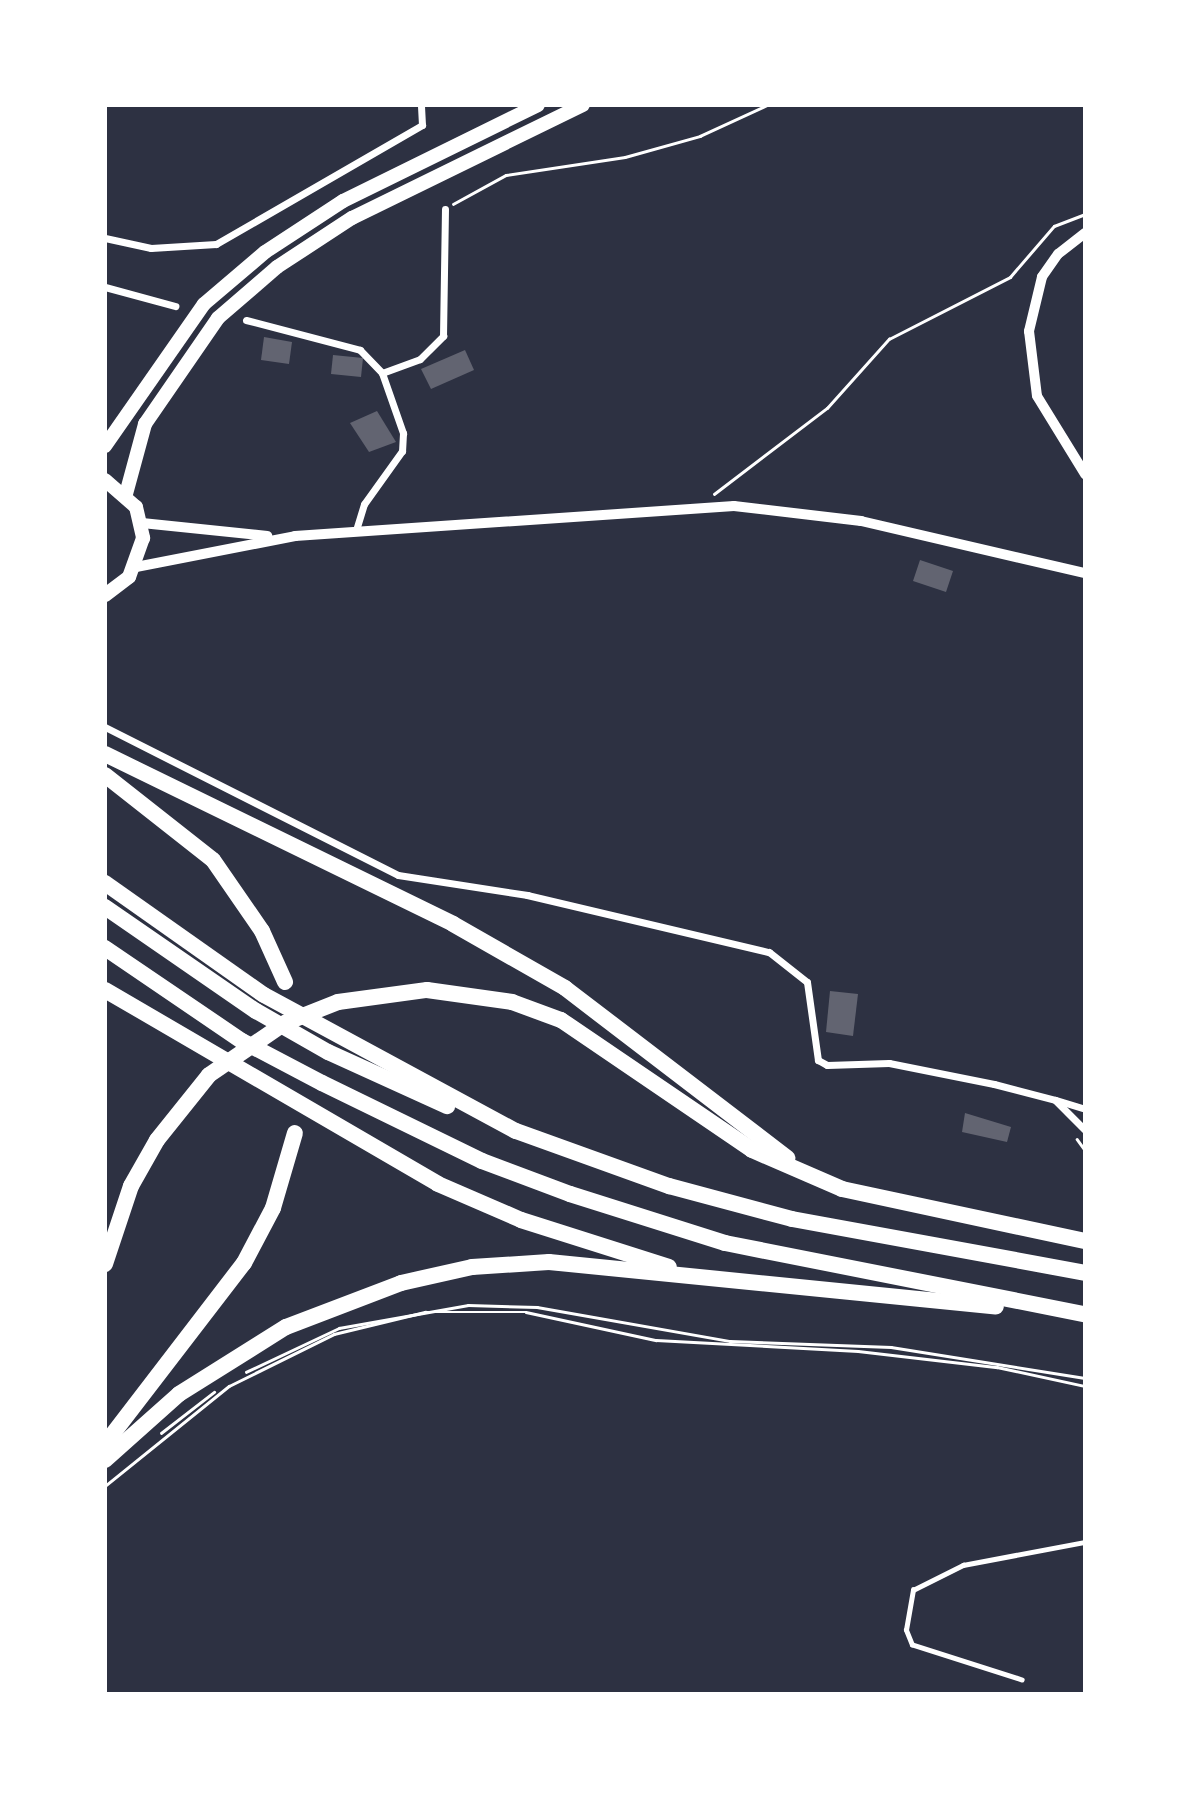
<!DOCTYPE html>
<style>
body{margin:0}
#map{position:relative;width:1190px;height:1799px;overflow:hidden;background:#2d3142;font-family:Mulish,sans-serif}
div>[style]{position:absolute}
[style*='--x']{left:calc(var(--x)*1px);top:calc(var(--y)*1px);width:calc(var(--w)*1px);rotate:calc(var(--a)*1deg)}
.building>*{inset:0;background:#626471}
.path>*{height:2.5px;margin:-1.25px;padding:0 1.25px;transform-origin:1.25px;border-radius:1.25px;background:#fff}
.service>*{height:4.5px;margin:-2.25px;padding:0 2.25px;transform-origin:2.25px;border-radius:2.25px;background:#fff}
.minor>*{height:7px;margin:-3.5px;padding:0 3.5px;transform-origin:3.5px;border-radius:3.5px;background:#fff}
.tertiary>*{height:10px;margin:-5px;padding:0 5px;transform-origin:5px;border-radius:5px;background:#fff}
.primary>*{height:14px;margin:-7px;padding:0 7px;transform-origin:7px;border-radius:7px;background:#fff}
.motorway>*{height:16px;margin:-8px;padding:0 8px;transform-origin:8px;border-radius:8px;background:#fff}
span{translate:-50% -50%;white-space:nowrap;text-align:center;line-height:1.15;-webkit-text-stroke:5px #fff;paint-order:stroke}
.frame{position:absolute;inset:0;border:107px solid #fff;pointer-events:none}
</style>
<div id="map">
<div class="building">
<div style="clip-path:polygon(264px 337px,292px 342px,289px 364px,261px 360px)"></div>
<div style="clip-path:polygon(465px 350px,474px 370px,431px 389px,421px 369px)"></div>
<div style="clip-path:polygon(333px 355px,363px 358px,361px 377px,331px 374px)"></div>
<div style="clip-path:polygon(377px 411px,396px 442px,369px 452px,350px 423px)"></div>
<div style="clip-path:polygon(920px 560px,953px 571px,946px 592px,913px 581px)"></div>
<div style="clip-path:polygon(830px 991px,858px 994px,853px 1036px,826px 1032px)"></div>
<div style="clip-path:polygon(965px 1113px,1011px 1127px,1007px 1142px,962px 1132px)"></div>
</div>
<div class="path">
<div style="--x:453;--y:204;--w:60;--a:-28.7"></div>
<div style="--x:506;--y:175;--w:120;--a:-8.6"></div>
<div style="--x:625;--y:157;--w:78;--a:-15.6"></div>
<div style="--x:700;--y:136;--w:74;--a:-24.8"></div>
<div style="--x:714;--y:494;--w:142;--a:-37.3"></div>
<div style="--x:827;--y:408;--w:93;--a:-48.1"></div>
<div style="--x:889;--y:339;--w:136;--a:-27.1"></div>
<div style="--x:1010;--y:277;--w:67;--a:-49.2"></div>
<div style="--x:1054;--y:226;--w:33;--a:-21"></div>
<div style="--x:1077;--y:1139;--w:14;--a:54"></div>
<div style="--x:246;--y:1372;--w:103;--a:-25.3"></div>
<div style="--x:339;--y:1328;--w:131;--a:-10.1"></div>
<div style="--x:468;--y:1305;--w:69;--a:1.7"></div>
<div style="--x:537;--y:1307;--w:196;--a:10"></div>
<div style="--x:730;--y:1341;--w:161;--a:2.1"></div>
<div style="--x:891;--y:1347;--w:196;--a:9.1"></div>
<div style="--x:161;--y:1433;--w:67;--a:-37.7"></div>
<div style="--x:105;--y:1486;--w:159;--a:-38.9"></div>
<div style="--x:229;--y:1386;--w:117;--a:-26.3"></div>
<div style="--x:334;--y:1334;--w:94;--a:-13.6"></div>
<div style="--x:425;--y:1312;--w:101;--a:0"></div>
<div style="--x:526;--y:1312;--w:133;--a:12.2"></div>
<div style="--x:656;--y:1340;--w:202;--a:3.1"></div>
<div style="--x:858;--y:1351;--w:140;--a:6.6"></div>
<div style="--x:997;--y:1367;--w:90;--a:12.2"></div>
</div>
<div class="service">
<div style="--x:1022;--y:1680;--w:115;--a:-162.3"></div>
<div style="--x:912;--y:1645;--w:16;--a:-112"></div>
<div style="--x:906;--y:1630;--w:41;--a:-80.1"></div>
<div style="--x:913;--y:1590;--w:56;--a:-26.6"></div>
<div style="--x:963;--y:1565;--w:124;--a:-10.7"></div>
</div>
<div class="minor">
<div style="--x:105;--y:238;--w:47;--a:12.3"></div>
<div style="--x:151;--y:248;--w:65;--a:-3.5"></div>
<div style="--x:216;--y:244;--w:238;--a:-30"></div>
<div style="--x:422;--y:125;--w:20;--a:-93"></div>
<div style="--x:105;--y:287;--w:73;--a:15.2"></div>
<div style="--x:246;--y:320;--w:118;--a:14.7"></div>
<div style="--x:360;--y:350;--w:32;--a:46"></div>
<div style="--x:382;--y:373;--w:64;--a:70.7"></div>
<div style="--x:403;--y:433;--w:18;--a:93"></div>
<div style="--x:402;--y:451;--w:65;--a:125.6"></div>
<div style="--x:364;--y:504;--w:28;--a:107"></div>
<div style="--x:382;--y:373;--w:40;--a:-20.2"></div>
<div style="--x:420;--y:359;--w:33;--a:-45"></div>
<div style="--x:443;--y:336;--w:127;--a:-89.1"></div>
<div style="--x:105;--y:727;--w:328;--a:26.8"></div>
<div style="--x:398;--y:875;--w:131;--a:8.8"></div>
<div style="--x:527;--y:895;--w:249;--a:13.3"></div>
<div style="--x:769;--y:952;--w:48;--a:38.3"></div>
<div style="--x:807;--y:982;--w:79;--a:82"></div>
<div style="--x:818;--y:1060;--w:10;--a:29"></div>
<div style="--x:827;--y:1065;--w:62;--a:-1.8"></div>
<div style="--x:889;--y:1063;--w:107;--a:11.3"></div>
<div style="--x:994;--y:1084;--w:63;--a:14.7"></div>
<div style="--x:1055;--y:1100;--w:42;--a:45"></div>
<div style="--x:1056;--y:1100;--w:30;--a:17"></div>
</div>
<div class="tertiary">
<div style="--x:1085;--y:233;--w:34;--a:142"></div>
<div style="--x:1058;--y:254;--w:28;--a:125"></div>
<div style="--x:1042;--y:277;--w:56;--a:103.5"></div>
<div style="--x:1029;--y:331;--w:65;--a:83"></div>
<div style="--x:1037;--y:396;--w:92;--a:58.4"></div>
<div style="--x:142;--y:523;--w:126;--a:5.9"></div>
<div style="--x:136;--y:567;--w:162;--a:-11"></div>
<div style="--x:295;--y:536;--w:440;--a:-3.9"></div>
<div style="--x:734;--y:506;--w:128;--a:6.7"></div>
<div style="--x:861;--y:521;--w:230;--a:13.1"></div>
</div>
<div class="primary">
<div style="--x:105;--y:446;--w:173;--a:-55.1"></div>
<div style="--x:204;--y:304;--w:80;--a:-40.4"></div>
<div style="--x:265;--y:252;--w:93;--a:-33.2"></div>
<div style="--x:343;--y:201;--w:217;--a:-26.2"></div>
<div style="--x:105;--y:480;--w:41;--a:41.1"></div>
<div style="--x:136;--y:507;--w:32;--a:77"></div>
<div style="--x:143;--y:538;--w:41;--a:109.7"></div>
<div style="--x:129;--y:577;--w:30;--a:143"></div>
<div style="--x:126;--y:494;--w:73;--a:-74.8"></div>
<div style="--x:145;--y:424;--w:129;--a:-55.4"></div>
<div style="--x:218;--y:318;--w:78;--a:-40.8"></div>
<div style="--x:277;--y:267;--w:90;--a:-33.2"></div>
<div style="--x:352;--y:218;--w:257;--a:-26.1"></div>
</div>
<div class="motorway">
<div style="--x:105;--y:754;--w:387;--a:26"></div>
<div style="--x:453;--y:924;--w:129;--a:29.7"></div>
<div style="--x:565;--y:988;--w:280;--a:37.4"></div>
<div style="--x:105;--y:775;--w:137;--a:38.2"></div>
<div style="--x:213;--y:860;--w:86;--a:55.4"></div>
<div style="--x:262;--y:931;--w:56;--a:65.7"></div>
<div style="--x:105;--y:883;--w:194;--a:35.2"></div>
<div style="--x:264;--y:995;--w:286;--a:28.4"></div>
<div style="--x:516;--y:1131;--w:163;--a:19.8"></div>
<div style="--x:669;--y:1186;--w:127;--a:15"></div>
<div style="--x:792;--y:1219;--w:298;--a:10.4"></div>
<div style="--x:105;--y:907;--w:183;--a:34.6"></div>
<div style="--x:256;--y:1011;--w:83;--a:29.7"></div>
<div style="--x:328;--y:1052;--w:131;--a:24.4"></div>
<div style="--x:105;--y:948;--w:166;--a:34.2"></div>
<div style="--x:242;--y:1041;--w:90;--a:27.7"></div>
<div style="--x:322;--y:1083;--w:178;--a:26"></div>
<div style="--x:482;--y:1161;--w:94;--a:20.6"></div>
<div style="--x:570;--y:1194;--w:163;--a:17.5"></div>
<div style="--x:725;--y:1243;--w:367;--a:11.2"></div>
<div style="--x:105;--y:990;--w:385;--a:30.2"></div>
<div style="--x:438;--y:1184;--w:90;--a:23.4"></div>
<div style="--x:521;--y:1220;--w:155;--a:17.6"></div>
<div style="--x:105;--y:1264;--w:82;--a:-71.6"></div>
<div style="--x:131;--y:1186;--w:53;--a:-60.5"></div>
<div style="--x:157;--y:1140;--w:83;--a:-51.3"></div>
<div style="--x:209;--y:1075;--w:92;--a:-34.4"></div>
<div style="--x:285;--y:1023;--w:57;--a:-21.6"></div>
<div style="--x:338;--y:1002;--w:90;--a:-7.7"></div>
<div style="--x:427;--y:990;--w:86;--a:8"></div>
<div style="--x:512;--y:1002;--w:52;--a:20.2"></div>
<div style="--x:561;--y:1020;--w:231;--a:34.2"></div>
<div style="--x:752;--y:1150;--w:98;--a:23.4"></div>
<div style="--x:842;--y:1189;--w:249;--a:12.1"></div>
<div style="--x:105;--y:1444;--w:228;--a:-52.5"></div>
<div style="--x:244;--y:1263;--w:62;--a:-62.2"></div>
<div style="--x:273;--y:1208;--w:78;--a:-73.7"></div>
<div style="--x:105;--y:1460;--w:99;--a:-41.7"></div>
<div style="--x:179;--y:1394;--w:126;--a:-32.1"></div>
<div style="--x:286;--y:1327;--w:123;--a:-20.9"></div>
<div style="--x:401;--y:1283;--w:73;--a:-12.7"></div>
<div style="--x:472;--y:1267;--w:77;--a:-3.7"></div>
<div style="--x:549;--y:1262;--w:449;--a:5.7"></div>
</div>
<div class="frame"></div>
</div>
